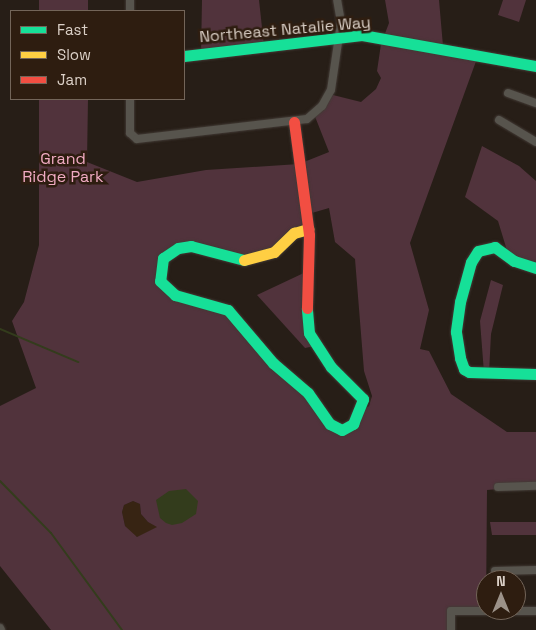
<!DOCTYPE html>
<style>
body{margin:0}
#map{position:relative;width:536px;height:630px;overflow:hidden;background:#271e17;font-family:"Space Grotesk",sans-serif}
div>[style]{position:absolute}
[style*='--x']{left:calc(var(--x)*1px);top:calc(var(--y)*1px);width:calc(var(--w)*1px);rotate:calc(var(--a)*1deg)}
.built>*{inset:0;background:#372413}
.green>*{inset:0;background:#51333c}
.water>*{inset:0;background:#333c1c}
.stream>*{height:2px;margin:-1px;padding:0 1px;transform-origin:1px;border-radius:1px;background:#333c1c}
.roads{filter:drop-shadow(0 0 1px #423a35) drop-shadow(0 0 1px #423a35)}
.street>*{height:8px;margin:-4px;padding:0 4px;transform-origin:4px;border-radius:4px;background:#57544d}
.fast>*{height:11px;margin:-5.5px;padding:0 5.5px;transform-origin:5.5px;border-radius:5.5px;background:#16e098}
.slow>*{height:11px;margin:-5.5px;padding:0 5.5px;transform-origin:5.5px;border-radius:5.5px;background:#ffcf43}
.jam>*{height:11px;margin:-5.5px;padding:0 5.5px;transform-origin:5.5px;border-radius:5.5px;background:#f24e42}
span{translate:-50% -50%;white-space:nowrap;text-align:center;line-height:1.15;-webkit-text-stroke:5px #2e1d10;paint-order:stroke}
.street-label{font-size:16px;color:#dbd0c7}
.park-label{font-size:16px;color:#f1abc3}
.legend{position:absolute;left:10px;top:10px;width:175px;height:90px;box-sizing:border-box;background:#2e1d10;border:1px solid #736559;margin:0;padding:6px 9px;list-style:none;font-size:15px;color:#dbd0c7}
.legend li{display:flex;align-items:center;gap:10px;height:25px}
.legend b{width:25px;border:1px solid #736559}
.north{position:absolute;left:476px;top:570px;width:50px;height:50px;box-sizing:border-box;background:#2e1d10;border:1px solid #736559;border-radius:50%;rotate:0deg;font-size:14px;font-weight:700;line-height:20px;text-align:center;color:#dbd0c7}
.north::after{content:'';display:block;margin:auto;width:18px;height:22px;background:#9c9289;clip-path:polygon(50% 0,100% 100%,50% 72%,0 100%)}
</style>
<div id="map">
<div class="built">
<div style="clip-path:polygon(133px 501px,140px 504px,141px 514px,148px 522px,158px 527px,138px 537px,131px 535px,125px 526px,122px 512px,124px 505px)"></div>
</div>
<div class="green">
<div style="clip-path:polygon(39px 0,88px 0,88px 11px,39px 11px)"></div>
<div style="clip-path:polygon(202px 0,259px 0,264px 46px,201px 54px)"></div>
<div style="clip-path:polygon(evenodd,385px 0,439px 0,443px 46px,479px 53px,410px 243px,429px 310px,420px 349px,429px 351px,451px 394px,507px 432px,536px 432px,536px 486px,487px 490px,486px 611px,451px 611px,451px 630px,51px 630px,0 566px,0 406px,36px 388px,12px 321px,24px 302px,39px 245px,39px 99px,88px 99px,87px 162px,137px 182px,206px 170px,299px 164px,329px 152px,314px 114px,329px 94px,361px 102px,376px 89px,381px 78px,377px 71px,381px 44px,389px 23px,385px 0,329px 208px,335px 242px,355px 259px,364px 371px,372px 396px,369px 406px,338px 430px,218px 305px,164px 287px,166px 254px,197px 247px,255px 259px,308px 229px,305px 215px,329px 208px,385px 0,133px 501px,140px 504px,141px 514px,148px 522px,157px 527px,137px 537px,125px 526px,122px 512px,124px 505px,133px 501px)"></div>
<div style="clip-path:polygon(503px 0,526px 0,519px 22px,498px 15px)"></div>
<div style="clip-path:polygon(482px 146px,519px 166px,536px 181px,536px 268px,509px 257px,498px 221px,465px 197px)"></div>
<div style="clip-path:polygon(308px 271px,315px 346px,305px 348px,257px 295px)"></div>
<div style="clip-path:polygon(491px 280px,503px 285px,491px 334px,489px 373px,484px 373px,480px 321px)"></div>
<div style="clip-path:polygon(490px 522px,536px 522px,536px 535px,492px 535px)"></div>
</div>
<div class="water">
<div style="clip-path:polygon(186px 489px,198px 501px,196px 514px,182px 523px,172px 525px,166px 523px,160px 518px,156px 500px,169px 491px)"></div>
</div>
<div class="stream">
<div style="--x:0;--y:329;--w:85;--a:22.9"></div>
<div style="--x:0;--y:481;--w:73;--a:45.6"></div>
<div style="--x:51;--y:533;--w:120;--a:53.8"></div>
</div>
<div class="roads">
<div class="street">
<div style="--x:130;--y:0;--w:11;--a:90"></div>
<div style="--x:508;--y:93;--w:30;--a:20"></div>
<div style="--x:130;--y:99;--w:34;--a:90"></div>
<div style="--x:130;--y:133;--w:9;--a:41"></div>
<div style="--x:137;--y:139;--w:171;--a:-6.7"></div>
<div style="--x:307;--y:119;--w:20;--a:-41"></div>
<div style="--x:322;--y:106;--w:18;--a:-61"></div>
<div style="--x:331;--y:90;--w:69;--a:-81.6"></div>
<div style="--x:341;--y:22;--w:22;--a:-100"></div>
<div style="--x:499;--y:120;--w:43;--a:30.7"></div>
<div style="--x:498;--y:487;--w:38;--a:-2"></div>
<div style="--x:495;--y:571;--w:41;--a:-1.4"></div>
<div style="--x:0;--y:628;--w:2;--a:63"></div>
<div style="--x:451;--y:630;--w:19;--a:-90"></div>
<div style="--x:451;--y:611;--w:85;--a:0"></div>
</div>
<div class="fast">
<div style="--x:184;--y:56;--w:179;--a:-6.7"></div>
<div style="--x:362;--y:35;--w:177;--a:10.1"></div>
<div style="--x:244;--y:260;--w:55;--a:-165.2"></div>
<div style="--x:191;--y:246;--w:13;--a:171"></div>
<div style="--x:178;--y:248;--w:18;--a:146"></div>
<div style="--x:163;--y:258;--w:23;--a:97"></div>
<div style="--x:160;--y:281;--w:21;--a:43"></div>
<div style="--x:175;--y:295;--w:55;--a:15.8"></div>
<div style="--x:228;--y:310;--w:70;--a:49.7"></div>
<div style="--x:273;--y:363;--w:46;--a:40.6"></div>
<div style="--x:308;--y:393;--w:38;--a:55"></div>
<div style="--x:330;--y:424;--w:13;--a:27"></div>
<div style="--x:342;--y:430;--w:13;--a:-29"></div>
<div style="--x:353;--y:424;--w:27;--a:-68"></div>
<div style="--x:363;--y:399;--w:45;--a:-135"></div>
<div style="--x:331;--y:367;--w:40;--a:-122.9"></div>
<div style="--x:309;--y:333;--w:25;--a:-95"></div>
<div style="--x:536;--y:268;--w:23;--a:-162"></div>
<div style="--x:514;--y:261;--w:24;--a:-144"></div>
<div style="--x:495;--y:247;--w:17;--a:167"></div>
<div style="--x:478;--y:251;--w:13;--a:122"></div>
<div style="--x:471;--y:262;--w:41;--a:105.4"></div>
<div style="--x:460;--y:302;--w:30;--a:98"></div>
<div style="--x:456;--y:332;--w:26;--a:81"></div>
<div style="--x:460;--y:358;--w:12;--a:70"></div>
<div style="--x:464;--y:369;--w:6;--a:31"></div>
<div style="--x:469;--y:372;--w:67;--a:1.7"></div>
</div>
<div class="slow">
<div style="--x:244;--y:260;--w:31;--a:-15"></div>
<div style="--x:274;--y:252;--w:28;--a:-44"></div>
<div style="--x:294;--y:233;--w:15;--a:-16"></div>
</div>
<div class="jam">
<div style="--x:294;--y:122;--w:114;--a:82.4"></div>
<div style="--x:309;--y:235;--w:73;--a:91.6"></div>
</div>
</div>
<div class="street-label">
<span style="left:285px;top:30px;rotate:-5deg">Northeast Natalie Way</span>
</div>
<div class="park-label">
<span style="left:63px;top:168px">Grand<br>Ridge Park</span>
</div>
<ul class="legend">
<li><b style="height:6px;background:#16e098"></b>Fast</li>
<li><b style="height:6px;background:#ffcf43"></b>Slow</li>
<li><b style="height:6px;background:#f24e42"></b>Jam</li>
</ul>
<div class="north">N</div>
</div>
